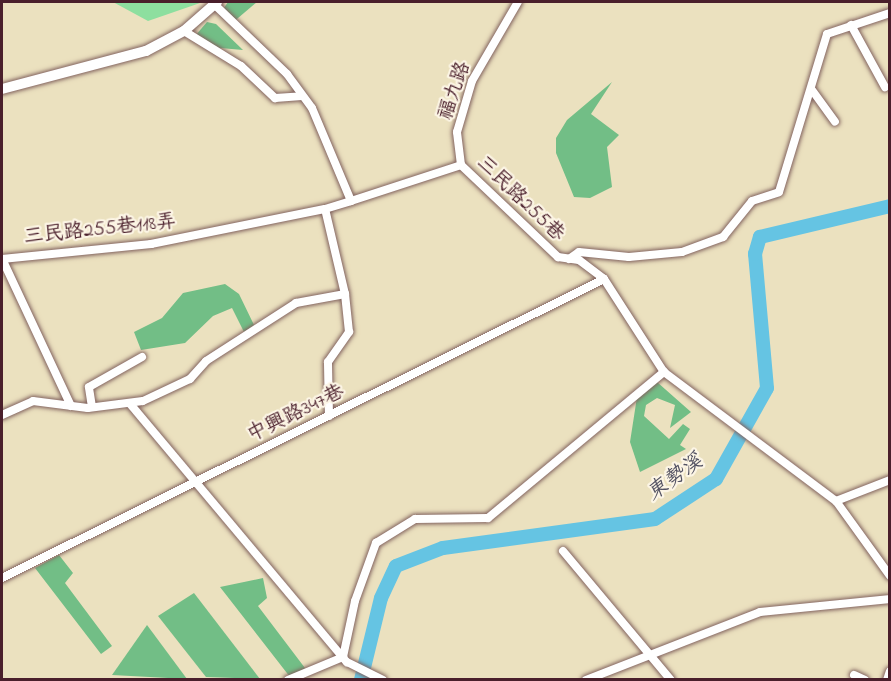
<!DOCTYPE html>
<meta charset="utf-8">
<style>
body{margin:0}
#map{position:relative;width:891px;height:681px;overflow:hidden;background:#ebe1bf;font-family:"Indie Flower","LXGW WenKai TC",sans-serif}
div>[style]{position:absolute}
[style*='--x']{left:calc(var(--x)*1px);top:calc(var(--y)*1px);width:calc(var(--w)*1px);rotate:calc(var(--a)*1deg)}
.green>*{inset:0;background:#8ddf9f}
.forest>*{inset:0;background:#72be86}
.river>*{height:14px;margin:-7px;padding:0 7px;transform-origin:7px;border-radius:7px;background:#65c4e3}
.roads{filter:drop-shadow(0 0 2px #82635f) drop-shadow(0 0 2px #82635f)}
.street>*{height:8px;margin:-4px;padding:0 4px;transform-origin:4px;border-radius:4px;background:#fff}
.secondary>*{height:10px;margin:-5px;padding:0 5px;transform-origin:5px;border-radius:5px;background:#fff}
span{translate:-50% -50%;white-space:nowrap;text-align:center;line-height:1.15;-webkit-text-stroke:4.5px #fcf5e5;paint-order:stroke}
.street-label{font-size:20px;color:#4a1f2b}
.water-label{font-size:21px;color:#525162;font-style:italic}
.frame{position:absolute;inset:0;border:3px solid #4a1f2b;pointer-events:none}
</style>
<div id="map">
<div class="green">
<div style="clip-path:polygon(113px 2px,203px 2px,148px 21px)"></div>
</div>
<div class="forest">
<div style="clip-path:polygon(228px 2px,257px 2px,231px 24px,219px 15px)"></div>
<div style="clip-path:polygon(207px 22px,216px 24px,243px 50px,209px 47px,195px 36px)"></div>
<div style="clip-path:polygon(612px 82px,591px 114px,619px 135px,607px 147px,612px 187px,590px 198px,574px 197px,556px 153px,556px 138px,567px 120px)"></div>
<div style="clip-path:polygon(225px 284px,239px 294px,254px 325px,244px 332px,232px 308px,213px 316px,185px 343px,141px 350px,134px 332px,162px 318px,183px 293px)"></div>
<div style="clip-path:polygon(657px 382px,691px 412px,670px 428px,675px 405px,657px 398px,646px 405px,644px 416px,669px 439px,683px 424px,690px 429px,680px 445px,686px 449px,640px 472px,630px 442px,637px 397px)"></div>
<div style="clip-path:polygon(59px 555px,73px 573px,65px 583px,112px 646px,101px 654px,35px 568px)"></div>
<div style="clip-path:polygon(263px 578px,267px 598px,258px 606px,308px 672px,290px 677px,220px 587px)"></div>
<div style="clip-path:polygon(194px 593px,260px 679px,206px 677px,158px 616px)"></div>
<div style="clip-path:polygon(147px 625px,187px 679px,112px 675px)"></div>
</div>
<div class="river">
<div style="--x:361;--y:680;--w:84;--a:-76.3"></div>
<div style="--x:381;--y:598;--w:35;--a:-65"></div>
<div style="--x:396;--y:566;--w:50;--a:-21"></div>
<div style="--x:443;--y:548;--w:214;--a:-7.8"></div>
<div style="--x:655;--y:519;--w:73;--a:-33.3"></div>
<div style="--x:716;--y:479;--w:104;--a:-60.7"></div>
<div style="--x:767;--y:388;--w:135;--a:-95.1"></div>
<div style="--x:755;--y:254;--w:18;--a:-74"></div>
<div style="--x:760;--y:237;--w:134;--a:-13.4"></div>
</div>
<div class="roads">
<div class="street">
<div style="--x:215;--y:5;--w:100;--a:43.8"></div>
<div style="--x:287;--y:74;--w:42;--a:53.7"></div>
<div style="--x:312;--y:108;--w:101;--a:67.2"></div>
<div style="--x:351;--y:201;--w:116;--a:-18.1"></div>
<div style="--x:461;--y:165;--w:134;--a:43.5"></div>
<div style="--x:558;--y:257;--w:21;--a:8"></div>
<div style="--x:579;--y:260;--w:31;--a:37"></div>
<div style="--x:604;--y:279;--w:111;--a:57.2"></div>
<div style="--x:664;--y:372;--w:215;--a:36.9"></div>
<div style="--x:836;--y:501;--w:92;--a:54.2"></div>
<div style="--x:851;--y:25;--w:71;--a:61.3"></div>
<div style="--x:184;--y:31;--w:67;--a:31.6"></div>
<div style="--x:241;--y:66;--w:47;--a:43.3"></div>
<div style="--x:275;--y:98;--w:27;--a:-4"></div>
<div style="--x:812;--y:90;--w:39;--a:54"></div>
<div style="--x:461;--y:165;--w:33;--a:-97"></div>
<div style="--x:457;--y:132;--w:53;--a:-73.6"></div>
<div style="--x:472;--y:81;--w:91;--a:-59.8"></div>
<div style="--x:569;--y:259;--w:12;--a:-35"></div>
<div style="--x:579;--y:252;--w:50;--a:5.7"></div>
<div style="--x:629;--y:257;--w:53;--a:-5.4"></div>
<div style="--x:682;--y:252;--w:44;--a:-20.1"></div>
<div style="--x:723;--y:237;--w:46;--a:-51.1"></div>
<div style="--x:752;--y:201;--w:28;--a:-18"></div>
<div style="--x:779;--y:192;--w:165;--a:-73.1"></div>
<div style="--x:827;--y:34;--w:66;--a:-18.4"></div>
<div style="--x:131;--y:405;--w:336;--a:50"></div>
<div style="--x:347;--y:662;--w:40;--a:26.6"></div>
<div style="--x:71;--y:406;--w:162;--a:-115.1"></div>
<div style="--x:2;--y:259;--w:150;--a:-5.7"></div>
<div style="--x:151;--y:244;--w:177;--a:-11.4"></div>
<div style="--x:92;--y:407;--w:20;--a:-99"></div>
<div style="--x:89;--y:387;--w:61;--a:-29.5"></div>
<div style="--x:2;--y:415;--w:34;--a:-24"></div>
<div style="--x:33;--y:401;--w:55;--a:7.3"></div>
<div style="--x:88;--y:408;--w:55;--a:-7.3"></div>
<div style="--x:143;--y:401;--w:52;--a:-25.1"></div>
<div style="--x:190;--y:379;--w:24;--a:-48"></div>
<div style="--x:206;--y:361;--w:107;--a:-32.8"></div>
<div style="--x:296;--y:303;--w:50;--a:-10.4"></div>
<div style="--x:345;--y:294;--w:87;--a:-103.2"></div>
<div style="--x:325;--y:209;--w:27;--a:-17"></div>
<div style="--x:329;--y:416;--w:54;--a:-91.1"></div>
<div style="--x:328;--y:362;--w:37;--a:-55"></div>
<div style="--x:349;--y:332;--w:38;--a:-96"></div>
<div style="--x:836;--y:501;--w:58;--a:-21.3"></div>
<div style="--x:563;--y:551;--w:168;--a:50.1"></div>
<div style="--x:2;--y:578;--w:672;--a:-26.41"></div>
<div style="--x:854;--y:675;--w:12;--a:24"></div>
<div style="--x:288;--y:680;--w:60;--a:-22.7"></div>
<div style="--x:343;--y:657;--w:57;--a:-77.9"></div>
<div style="--x:355;--y:601;--w:62;--a:-70.1"></div>
<div style="--x:376;--y:543;--w:46;--a:-31.6"></div>
<div style="--x:415;--y:519;--w:73;--a:-0.8"></div>
<div style="--x:488;--y:518;--w:229;--a:-39.7"></div>
<div style="--x:586;--y:680;--w:187;--a:-21.3"></div>
<div style="--x:760;--y:612;--w:131;--a:-5.7"></div>
<div style="--x:887;--y:680;--w:9;--a:-72"></div>
</div>
<div class="secondary">
<div style="--x:2;--y:89;--w:149;--a:-14.8"></div>
<div style="--x:146;--y:51;--w:43;--a:-27.8"></div>
<div style="--x:184;--y:31;--w:44;--a:-41.3"></div>
</div>
</div>
<div class="street-label">
<span style="left:455px;top:91px;rotate:-71deg">福九路</span>
<span style="left:520px;top:199px;rotate:44deg">三民路255巷</span>
<span style="left:100px;top:230px;rotate:-6deg">三民路255巷118弄</span>
<span style="left:296px;top:414px;rotate:-26deg">中興路347巷</span>
</div>
<div class="water-label">
<span style="left:675px;top:478px;rotate:-36deg">東勢溪</span>
</div>
<div class="frame"></div>
</div>
